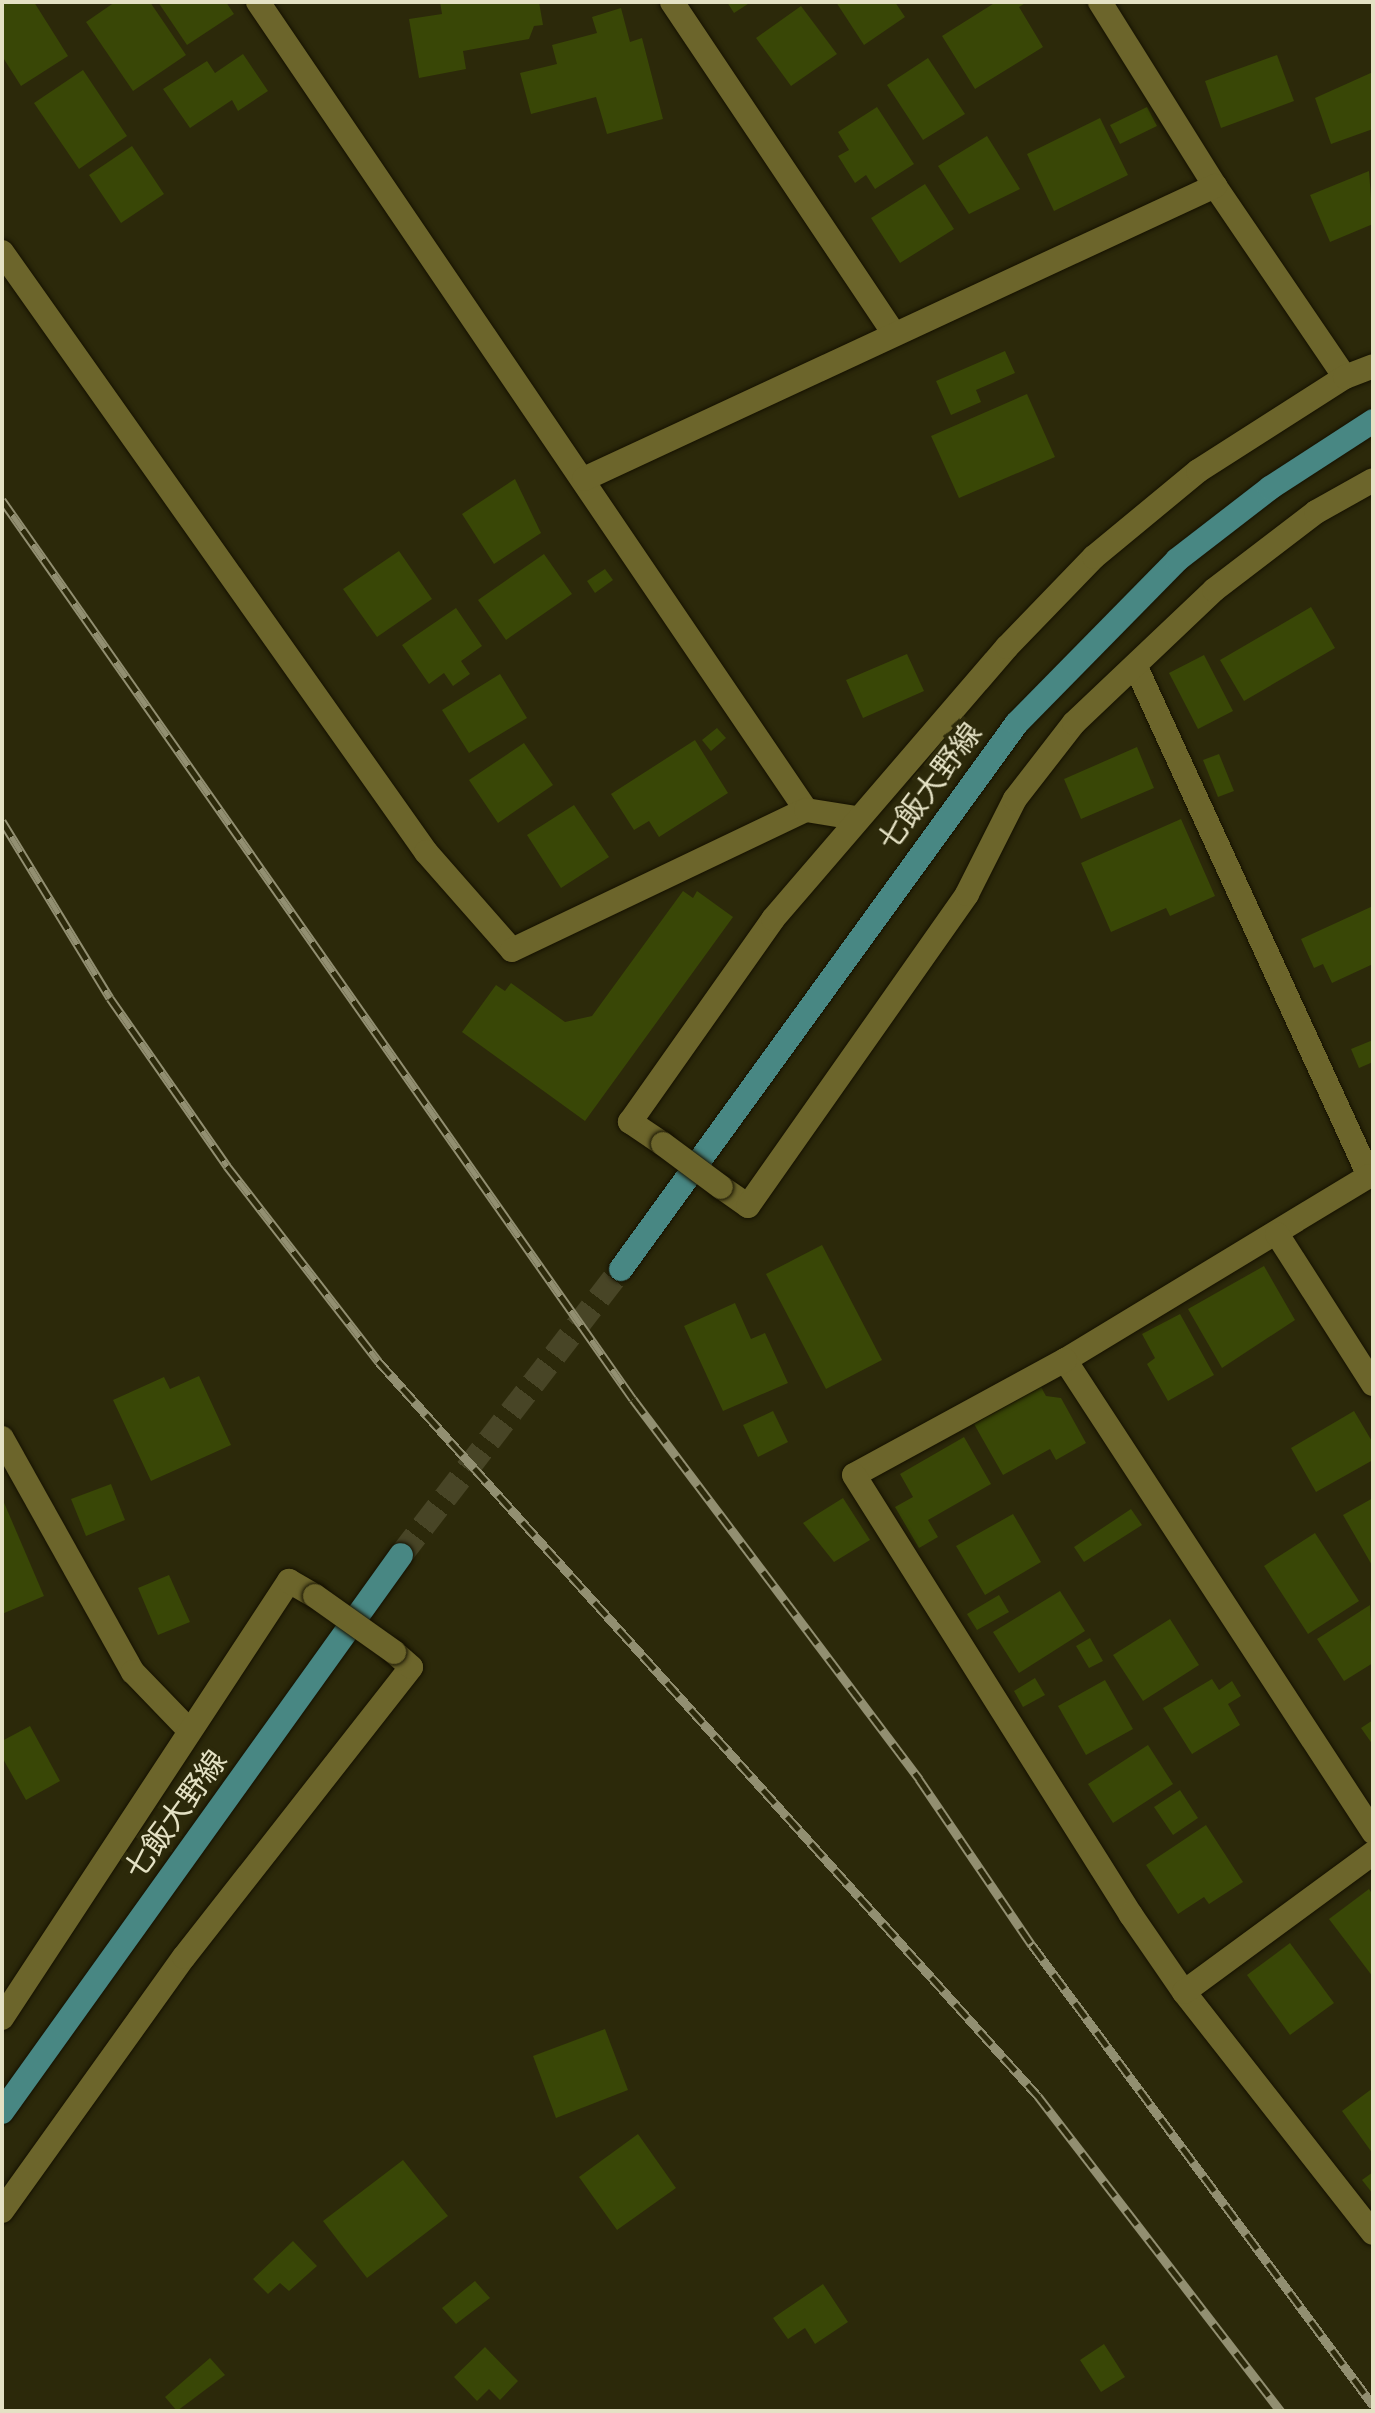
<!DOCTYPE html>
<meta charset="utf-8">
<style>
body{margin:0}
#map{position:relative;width:1375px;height:2413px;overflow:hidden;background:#2c290a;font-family:Karla,"Noto Sans JP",sans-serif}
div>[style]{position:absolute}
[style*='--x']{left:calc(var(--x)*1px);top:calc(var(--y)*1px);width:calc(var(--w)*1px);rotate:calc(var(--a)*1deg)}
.building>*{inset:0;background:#394706}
.major-tunnel>*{height:24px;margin-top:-12px;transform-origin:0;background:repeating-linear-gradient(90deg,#484526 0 24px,transparent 0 36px)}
.roads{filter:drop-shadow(0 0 2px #151100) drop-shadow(0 0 2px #151100)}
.minor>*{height:24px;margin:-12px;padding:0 12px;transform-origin:12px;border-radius:12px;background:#6c652b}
.major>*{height:24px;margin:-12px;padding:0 12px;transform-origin:12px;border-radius:12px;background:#488783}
.rail>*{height:9px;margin-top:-4.5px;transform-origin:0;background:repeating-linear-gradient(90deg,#2c290a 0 18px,#928f71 0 36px);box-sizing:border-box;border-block:2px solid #928f71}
.bridges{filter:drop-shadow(0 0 2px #151100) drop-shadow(0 0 2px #151100)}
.minor-bridge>*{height:24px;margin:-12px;padding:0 12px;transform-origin:12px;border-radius:12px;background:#6c652b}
span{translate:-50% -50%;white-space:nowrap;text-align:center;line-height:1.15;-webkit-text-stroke:8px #2c290a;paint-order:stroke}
.street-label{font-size:30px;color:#e4e1c4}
.frame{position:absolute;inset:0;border:4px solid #e4e1c4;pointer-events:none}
</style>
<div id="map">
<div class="building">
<div style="clip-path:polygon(2px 2px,34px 2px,68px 56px,21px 86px,2px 56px)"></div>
<div style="clip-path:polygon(115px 2px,150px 2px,186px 55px,133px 91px,86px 22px)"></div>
<div style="clip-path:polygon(158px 2px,226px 2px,234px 14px,187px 45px)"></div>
<div style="clip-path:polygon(440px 2px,539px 2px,543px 25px,534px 26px,529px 39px,463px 51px,466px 69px,419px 78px,409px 19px,442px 14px)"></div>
<div style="clip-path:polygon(727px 2px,751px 2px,734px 13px)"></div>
<div style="clip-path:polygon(836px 2px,895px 2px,905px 17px,864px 45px)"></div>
<div style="clip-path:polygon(996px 2px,1027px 2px,1019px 7px,1043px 47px,975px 89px,942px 36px)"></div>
<div style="clip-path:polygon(801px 6px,837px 54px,791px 86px,756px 38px)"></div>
<div style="clip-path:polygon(621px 8px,630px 42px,642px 38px,663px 119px,607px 134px,596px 97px,531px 114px,520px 73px,557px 64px,552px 45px,597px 33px,592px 17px)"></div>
<div style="clip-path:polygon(243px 54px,268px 91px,238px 111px,232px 100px,190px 128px,163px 89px,207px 61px,215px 73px)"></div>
<div style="clip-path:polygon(1277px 55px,1294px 101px,1221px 128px,1205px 81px)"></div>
<div style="clip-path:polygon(928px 58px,965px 114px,923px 140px,887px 85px)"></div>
<div style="clip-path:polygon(83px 70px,127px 136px,79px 169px,34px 103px)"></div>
<div style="clip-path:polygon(1373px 72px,1373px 129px,1331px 144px,1315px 98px)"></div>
<div style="clip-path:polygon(877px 107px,914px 164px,875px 189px,866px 175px,855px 183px,838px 156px,849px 150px,838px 132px)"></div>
<div style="clip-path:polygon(1147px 107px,1157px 126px,1120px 144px,1110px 125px)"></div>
<div style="clip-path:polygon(1100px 118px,1128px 175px,1054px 211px,1027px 154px)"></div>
<div style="clip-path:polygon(987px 136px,1020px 189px,969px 214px,938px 166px)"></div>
<div style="clip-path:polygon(132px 146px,164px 194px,121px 223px,89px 175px)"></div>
<div style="clip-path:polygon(1369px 171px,1373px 224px,1330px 242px,1310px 195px)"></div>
<div style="clip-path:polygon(925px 184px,954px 229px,900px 263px,871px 218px)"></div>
<div style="clip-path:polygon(1005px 351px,1015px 373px,976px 390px,981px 402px,951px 415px,936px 381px)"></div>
<div style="clip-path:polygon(1027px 394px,1055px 457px,959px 498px,931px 436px)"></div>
<div style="clip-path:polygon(515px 479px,541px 533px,494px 564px,462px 514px)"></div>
<div style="clip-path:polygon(399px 551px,432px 599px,377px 637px,343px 589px)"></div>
<div style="clip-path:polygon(544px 554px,572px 594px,506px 640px,478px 600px)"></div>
<div style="clip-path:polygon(605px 569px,613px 580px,595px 593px,587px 581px)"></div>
<div style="clip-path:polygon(1311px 607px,1335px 648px,1244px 701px,1220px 660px)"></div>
<div style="clip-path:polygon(456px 608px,482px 646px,461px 661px,470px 674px,453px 686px,444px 673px,429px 684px,402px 645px)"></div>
<div style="clip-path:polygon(907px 654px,924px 691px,863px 718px,846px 680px)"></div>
<div style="clip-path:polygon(1204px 655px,1233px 711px,1198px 729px,1169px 673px)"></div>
<div style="clip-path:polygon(500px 674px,527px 718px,469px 753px,442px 710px)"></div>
<div style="clip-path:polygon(717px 728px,726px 738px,711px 751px,702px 740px)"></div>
<div style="clip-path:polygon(695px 740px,728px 793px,659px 837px,649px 821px,634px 830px,611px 794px)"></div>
<div style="clip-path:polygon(524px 743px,553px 785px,498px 823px,469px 780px)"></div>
<div style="clip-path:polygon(1137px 747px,1154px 788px,1081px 819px,1064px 779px)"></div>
<div style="clip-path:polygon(1219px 754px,1234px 791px,1218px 797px,1203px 760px)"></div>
<div style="clip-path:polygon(574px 805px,609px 857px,561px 888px,527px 835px)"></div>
<div style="clip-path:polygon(1181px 819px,1215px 896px,1170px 916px,1166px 908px,1111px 932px,1081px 863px)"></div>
<div style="clip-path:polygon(683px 891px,693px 898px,697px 891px,733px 917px,585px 1121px,462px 1032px,496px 985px,505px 991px,511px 983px,565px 1022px,592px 1016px)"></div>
<div style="clip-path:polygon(1373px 906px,1373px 964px,1332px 983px,1323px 964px,1314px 968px,1301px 939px)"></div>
<div style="clip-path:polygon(1373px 1040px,1373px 1062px,1359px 1068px,1351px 1049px)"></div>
<div style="clip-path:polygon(822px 1245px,882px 1360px,826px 1389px,766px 1274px)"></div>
<div style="clip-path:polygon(1264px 1266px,1295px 1320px,1222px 1368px,1188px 1309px)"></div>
<div style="clip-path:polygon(735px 1303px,751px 1339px,765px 1333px,788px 1383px,723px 1411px,684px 1326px)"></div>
<div style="clip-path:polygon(1180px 1314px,1214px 1375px,1168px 1401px,1147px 1364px,1155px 1358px,1142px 1334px)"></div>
<div style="clip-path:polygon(199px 1376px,231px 1445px,151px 1481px,113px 1400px,164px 1377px,170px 1389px)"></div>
<div style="clip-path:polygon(1041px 1387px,1046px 1396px,1061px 1398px,1086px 1443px,1056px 1460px,1050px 1449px,1003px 1475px,974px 1424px)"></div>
<div style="clip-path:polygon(773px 1411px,788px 1442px,758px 1457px,743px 1425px)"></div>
<div style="clip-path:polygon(1354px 1411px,1373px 1443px,1373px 1460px,1316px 1492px,1291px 1448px)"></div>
<div style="clip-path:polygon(964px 1437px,991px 1484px,928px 1520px,938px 1537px,919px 1548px,895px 1507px,913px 1497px,900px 1474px)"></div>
<div style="clip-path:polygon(111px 1484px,125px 1520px,86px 1536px,71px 1499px)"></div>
<div style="clip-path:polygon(2px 1498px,44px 1596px,2px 1614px)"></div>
<div style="clip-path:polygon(843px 1498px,870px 1540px,834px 1562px,803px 1523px)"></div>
<div style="clip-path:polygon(1373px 1498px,1373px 1567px,1343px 1515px)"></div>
<div style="clip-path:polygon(1131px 1509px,1142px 1525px,1084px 1562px,1074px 1547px)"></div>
<div style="clip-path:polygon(1013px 1514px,1041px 1562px,985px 1595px,956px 1546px)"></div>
<div style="clip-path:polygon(1315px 1533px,1359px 1601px,1308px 1634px,1264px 1566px)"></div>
<div style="clip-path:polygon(169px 1575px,190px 1622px,158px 1635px,138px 1588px)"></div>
<div style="clip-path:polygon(1060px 1591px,1085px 1631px,1019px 1673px,993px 1632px)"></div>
<div style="clip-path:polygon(999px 1595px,1009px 1612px,977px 1630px,967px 1614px)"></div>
<div style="clip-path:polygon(1370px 1605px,1373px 1663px,1344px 1681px,1317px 1639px)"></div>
<div style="clip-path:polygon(1170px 1619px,1199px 1665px,1143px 1701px,1113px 1655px)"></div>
<div style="clip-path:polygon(1090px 1638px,1103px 1661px,1089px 1668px,1076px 1646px)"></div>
<div style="clip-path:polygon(1035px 1678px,1045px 1695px,1023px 1707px,1014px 1691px)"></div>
<div style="clip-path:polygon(1212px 1679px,1219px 1690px,1232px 1681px,1241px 1696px,1228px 1704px,1240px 1725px,1192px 1754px,1163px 1708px)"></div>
<div style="clip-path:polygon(1105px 1680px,1133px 1729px,1086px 1755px,1058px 1706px)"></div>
<div style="clip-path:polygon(1373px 1720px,1373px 1745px,1361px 1728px)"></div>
<div style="clip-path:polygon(30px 1726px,60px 1781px,26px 1800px,2px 1757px,2px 1741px)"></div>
<div style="clip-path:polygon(1148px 1745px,1173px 1784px,1113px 1823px,1088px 1784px)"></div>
<div style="clip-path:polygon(1180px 1790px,1198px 1818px,1173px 1835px,1154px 1807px)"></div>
<div style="clip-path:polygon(1206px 1825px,1243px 1882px,1209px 1904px,1204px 1897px,1178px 1914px,1146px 1865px)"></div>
<div style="clip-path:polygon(1369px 1889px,1373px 1895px,1373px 1977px,1329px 1919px)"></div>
<div style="clip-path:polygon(1290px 1943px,1334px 2003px,1290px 2035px,1247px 1975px)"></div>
<div style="clip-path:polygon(605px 2029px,628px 2090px,556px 2118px,533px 2056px)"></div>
<div style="clip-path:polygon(1373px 2088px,1373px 2154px,1342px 2111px)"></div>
<div style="clip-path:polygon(638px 2134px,676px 2188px,617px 2230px,579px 2177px)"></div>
<div style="clip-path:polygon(403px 2160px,448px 2216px,367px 2278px,323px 2221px)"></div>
<div style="clip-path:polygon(1373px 2172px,1373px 2194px,1362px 2180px)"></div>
<div style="clip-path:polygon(293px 2241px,317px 2266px,289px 2291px,280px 2283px,268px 2294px,253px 2279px)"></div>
<div style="clip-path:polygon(475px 2281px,490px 2298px,456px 2324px,442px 2308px)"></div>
<div style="clip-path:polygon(823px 2284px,848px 2322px,815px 2344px,805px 2328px,788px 2339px,773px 2318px)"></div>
<div style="clip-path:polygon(1104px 2344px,1125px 2377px,1101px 2392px,1080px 2360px)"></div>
<div style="clip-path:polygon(485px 2347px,518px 2381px,500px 2400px,489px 2389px,477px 2401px,454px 2377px)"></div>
<div style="clip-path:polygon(210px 2358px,225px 2375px,177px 2411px,165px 2397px)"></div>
</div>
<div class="major-tunnel">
<div style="--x:401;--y:1555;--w:361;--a:-52.4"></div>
</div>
<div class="roads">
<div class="minor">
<div style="--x:258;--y:2;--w:976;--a:55.85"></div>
<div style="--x:672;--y:2;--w:399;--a:56.2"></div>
<div style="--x:1100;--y:2;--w:217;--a:58"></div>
<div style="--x:1215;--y:186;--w:231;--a:55.8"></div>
<div style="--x:2;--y:252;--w:735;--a:54.75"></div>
<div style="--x:426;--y:852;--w:130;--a:48.7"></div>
<div style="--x:512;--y:950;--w:326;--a:-25.5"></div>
<div style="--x:806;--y:810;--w:51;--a:9.1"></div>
<div style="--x:584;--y:479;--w:696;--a:-24.91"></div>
<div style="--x:1136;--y:667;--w:560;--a:65.4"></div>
<div style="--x:1369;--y:1176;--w:355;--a:148.8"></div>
<div style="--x:1065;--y:1360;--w:564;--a:56.87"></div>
<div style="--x:663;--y:1144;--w:40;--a:-146"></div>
<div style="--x:630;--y:1122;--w:248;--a:-54.8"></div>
<div style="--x:773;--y:919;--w:359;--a:-49.3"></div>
<div style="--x:1007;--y:647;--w:125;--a:-46"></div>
<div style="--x:1094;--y:557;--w:135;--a:-39.6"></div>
<div style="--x:1198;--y:471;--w:174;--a:-32.6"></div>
<div style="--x:1345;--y:377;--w:30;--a:-21"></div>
<div style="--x:721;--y:1187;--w:33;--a:35"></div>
<div style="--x:748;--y:1206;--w:381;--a:-54.9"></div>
<div style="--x:967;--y:894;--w:106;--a:-63.2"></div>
<div style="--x:1015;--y:799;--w:96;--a:-52.2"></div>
<div style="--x:1074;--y:723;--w:193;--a:-43.5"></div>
<div style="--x:1214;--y:590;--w:128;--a:-37.4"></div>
<div style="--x:1316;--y:512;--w:65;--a:-29.3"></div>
<div style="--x:1277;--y:1234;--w:178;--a:57.4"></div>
<div style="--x:1065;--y:1360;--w:240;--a:151.4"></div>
<div style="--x:854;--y:1475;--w:520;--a:57.81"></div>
<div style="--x:1131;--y:1915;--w:93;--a:55.5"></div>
<div style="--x:1184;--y:1992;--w:306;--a:51.9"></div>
<div style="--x:2;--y:1438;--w:268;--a:60.8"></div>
<div style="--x:133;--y:1672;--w:79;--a:46"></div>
<div style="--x:1184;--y:1992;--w:235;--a:-36.3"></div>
<div style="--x:2;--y:2018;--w:523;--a:-56.71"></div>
<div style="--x:289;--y:1581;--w:30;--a:30"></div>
<div style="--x:2;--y:2211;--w:312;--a:-54.4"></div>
<div style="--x:184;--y:1957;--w:368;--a:-51.9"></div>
<div style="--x:411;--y:1667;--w:23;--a:-139"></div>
</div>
<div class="major">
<div style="--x:621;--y:1269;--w:674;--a:-54.05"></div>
<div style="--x:1017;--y:723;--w:228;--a:-45.5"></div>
<div style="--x:1177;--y:560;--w:118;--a:-37.7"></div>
<div style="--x:1270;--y:488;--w:123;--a:-33"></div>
<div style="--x:2;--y:2112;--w:685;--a:-54.38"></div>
</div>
</div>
<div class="rail">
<div style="--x:2;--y:500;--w:1098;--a:54.94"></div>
<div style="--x:633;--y:1399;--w:476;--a:53"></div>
<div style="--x:919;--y:1779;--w:201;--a:55.8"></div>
<div style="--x:1032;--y:1945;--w:573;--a:53.45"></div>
<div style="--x:2;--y:821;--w:207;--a:58.6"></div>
<div style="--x:110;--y:998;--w:205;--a:55.1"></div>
<div style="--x:227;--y:1166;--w:247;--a:52.2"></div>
<div style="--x:378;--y:1361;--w:988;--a:48.08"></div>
<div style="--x:1038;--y:2096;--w:398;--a:52.4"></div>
</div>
<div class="bridges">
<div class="minor-bridge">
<div style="--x:663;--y:1144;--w:72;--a:36.6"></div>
<div style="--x:315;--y:1596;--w:97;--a:35.3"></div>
</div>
</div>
<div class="street-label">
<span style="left:930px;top:787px;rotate:-53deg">七飯大野線</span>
<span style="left:176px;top:1815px;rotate:-54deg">七飯大野線</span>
</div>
<div class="frame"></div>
</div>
